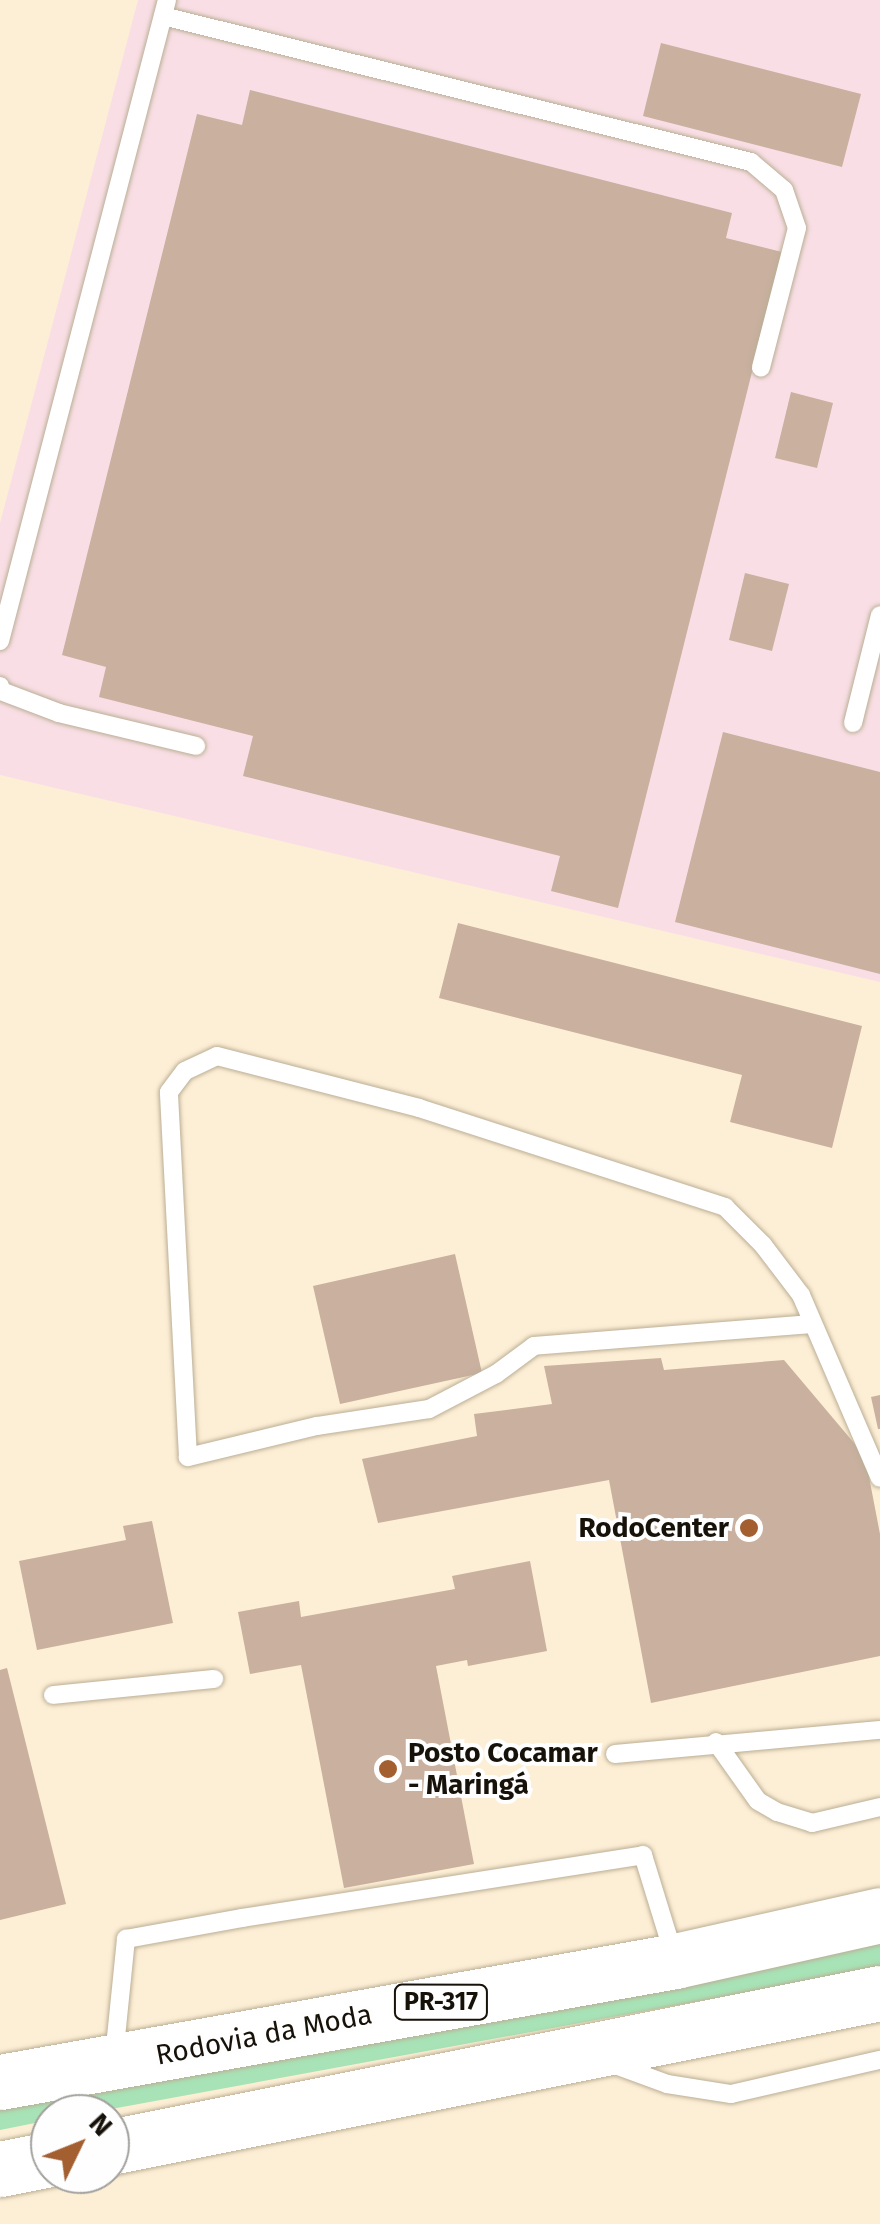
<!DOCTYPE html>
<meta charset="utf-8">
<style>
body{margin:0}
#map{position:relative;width:880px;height:2224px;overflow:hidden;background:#fdefd5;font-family:"Fira Sans",sans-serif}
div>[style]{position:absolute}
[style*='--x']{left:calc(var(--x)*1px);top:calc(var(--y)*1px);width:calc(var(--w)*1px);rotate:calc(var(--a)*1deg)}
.industrial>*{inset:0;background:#f9dfe5}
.green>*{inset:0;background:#a7e3b6}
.building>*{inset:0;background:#c9b09f}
.roads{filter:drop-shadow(0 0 2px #bbae96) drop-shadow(0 0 2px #bbae96)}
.lane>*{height:18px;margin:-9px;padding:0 9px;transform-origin:9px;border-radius:9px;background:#fff}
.highway>*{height:55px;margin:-27.5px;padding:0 27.5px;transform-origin:27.5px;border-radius:27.5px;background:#fff}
.dots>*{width:28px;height:28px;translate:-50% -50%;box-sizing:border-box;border:5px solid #fefefe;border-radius:50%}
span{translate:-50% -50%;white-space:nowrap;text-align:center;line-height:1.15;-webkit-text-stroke:8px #fefefe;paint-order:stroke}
.shield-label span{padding:2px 8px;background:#fefefe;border:2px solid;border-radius:8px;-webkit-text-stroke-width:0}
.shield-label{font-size:25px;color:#171209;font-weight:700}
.poi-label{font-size:28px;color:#171209;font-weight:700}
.right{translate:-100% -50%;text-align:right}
.left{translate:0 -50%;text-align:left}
.street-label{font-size:28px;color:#171209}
.north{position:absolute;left:30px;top:2094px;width:100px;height:100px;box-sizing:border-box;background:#fefefe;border:2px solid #a2a09c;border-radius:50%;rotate:47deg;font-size:28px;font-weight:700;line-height:40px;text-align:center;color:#171209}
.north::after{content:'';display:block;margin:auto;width:35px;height:45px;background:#a45f31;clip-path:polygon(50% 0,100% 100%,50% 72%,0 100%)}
</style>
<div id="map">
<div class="industrial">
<div style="clip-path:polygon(138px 0,880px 0,880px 982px,0 775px,0 523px)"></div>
</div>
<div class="green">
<div style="clip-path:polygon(880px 1941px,880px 1968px,84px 2114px,50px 2114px,50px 2120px,0 2130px,0 2102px)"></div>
</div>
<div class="building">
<div style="clip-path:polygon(661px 43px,861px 94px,842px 167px,643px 116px)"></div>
<div style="clip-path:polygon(250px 90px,732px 213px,726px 238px,782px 252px,618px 908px,551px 891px,560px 856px,243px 776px,253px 736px,99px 697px,106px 667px,62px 655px,197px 114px,242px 125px)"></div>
<div style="clip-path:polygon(791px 392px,833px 403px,817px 468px,775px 458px)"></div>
<div style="clip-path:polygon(745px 573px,789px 584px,772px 651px,729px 640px)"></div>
<div style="clip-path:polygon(723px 732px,880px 772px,880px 974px,675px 922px)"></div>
<div style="clip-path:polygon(458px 923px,862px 1026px,832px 1148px,730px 1122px,742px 1075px,439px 998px)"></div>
<div style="clip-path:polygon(455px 1254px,482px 1373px,340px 1404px,313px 1286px)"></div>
<div style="clip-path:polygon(661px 1358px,664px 1370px,784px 1360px,865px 1456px,880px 1534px,880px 1656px,651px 1703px,609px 1480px,378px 1523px,362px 1459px,477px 1436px,474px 1414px,552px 1404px,544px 1366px)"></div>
<div style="clip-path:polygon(880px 1395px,880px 1429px,878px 1429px,871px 1397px)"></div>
<div style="clip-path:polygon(152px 1521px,173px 1623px,37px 1650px,19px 1561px,126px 1540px,123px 1526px)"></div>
<div style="clip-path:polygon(530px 1561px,547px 1651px,468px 1666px,467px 1660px,436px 1666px,474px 1864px,344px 1888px,301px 1665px,250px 1674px,238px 1612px,299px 1601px,301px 1617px,455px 1589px,452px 1576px)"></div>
<div style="clip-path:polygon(7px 1668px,66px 1904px,0 1920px,0 1670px)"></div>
</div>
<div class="roads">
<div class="lane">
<div style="--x:163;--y:16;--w:606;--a:13.94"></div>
<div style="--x:751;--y:162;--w:43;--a:40.3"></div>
<div style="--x:784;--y:190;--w:40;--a:71.1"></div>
<div style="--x:797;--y:228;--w:144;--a:104.5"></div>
<div style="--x:0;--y:641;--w:662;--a:-75.4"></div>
<div style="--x:0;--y:686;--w:5;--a:79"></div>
<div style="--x:1;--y:691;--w:62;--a:20.8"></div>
<div style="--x:59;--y:713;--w:141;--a:13.5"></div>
<div style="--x:853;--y:723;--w:111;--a:-76"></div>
<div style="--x:812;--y:1324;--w:279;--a:175.5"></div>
<div style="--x:534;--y:1346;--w:47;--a:143.6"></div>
<div style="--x:496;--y:1374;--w:76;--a:152.4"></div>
<div style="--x:429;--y:1409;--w:114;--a:171.4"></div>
<div style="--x:316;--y:1426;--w:132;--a:166.4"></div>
<div style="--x:188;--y:1457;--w:365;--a:-93"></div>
<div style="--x:169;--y:1092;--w:26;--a:-53"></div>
<div style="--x:185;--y:1071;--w:35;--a:-25"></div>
<div style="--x:217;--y:1056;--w:209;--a:14.4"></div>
<div style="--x:419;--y:1108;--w:322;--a:17.9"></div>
<div style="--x:725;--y:1207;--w:54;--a:45"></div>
<div style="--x:763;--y:1245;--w:63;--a:52.8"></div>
<div style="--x:801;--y:1295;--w:199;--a:66.7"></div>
<div style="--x:53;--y:1695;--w:162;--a:-5.7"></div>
<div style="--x:716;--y:1742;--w:72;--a:54.6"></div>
<div style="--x:758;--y:1801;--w:22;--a:30"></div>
<div style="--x:777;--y:1812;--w:37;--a:17"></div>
<div style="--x:812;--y:1823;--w:70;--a:-13.2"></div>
<div style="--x:615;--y:1754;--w:266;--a:-5.2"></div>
<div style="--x:114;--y:2057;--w:119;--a:-84.2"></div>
<div style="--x:126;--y:1939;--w:118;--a:-10.3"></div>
<div style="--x:242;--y:1918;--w:406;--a:-8.9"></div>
<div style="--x:643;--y:1855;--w:106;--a:72.9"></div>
<div style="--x:610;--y:2063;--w:61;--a:20.2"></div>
<div style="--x:667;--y:2084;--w:65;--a:8.9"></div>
<div style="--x:731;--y:2094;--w:153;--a:-12.9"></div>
</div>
<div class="highway">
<div style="--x:0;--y:2082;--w:686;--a:-10.16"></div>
<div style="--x:675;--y:1961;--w:210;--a:-12.6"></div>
<div style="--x:110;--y:2147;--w:785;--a:-11.31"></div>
<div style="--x:0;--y:2169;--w:51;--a:-11.3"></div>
</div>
</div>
<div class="dots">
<div style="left:749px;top:1528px;background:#a45f31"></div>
<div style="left:388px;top:1769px;background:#a45f31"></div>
</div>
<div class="shield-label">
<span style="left:441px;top:2002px">PR-317</span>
</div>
<div class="poi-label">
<span class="right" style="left:729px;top:1528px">RodoCenter</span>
<span class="left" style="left:408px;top:1769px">Posto Cocamar<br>- Maringá</span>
</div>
<div class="street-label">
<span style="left:264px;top:2035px;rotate:-11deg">Rodovia da Moda</span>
</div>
<div class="north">N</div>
</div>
